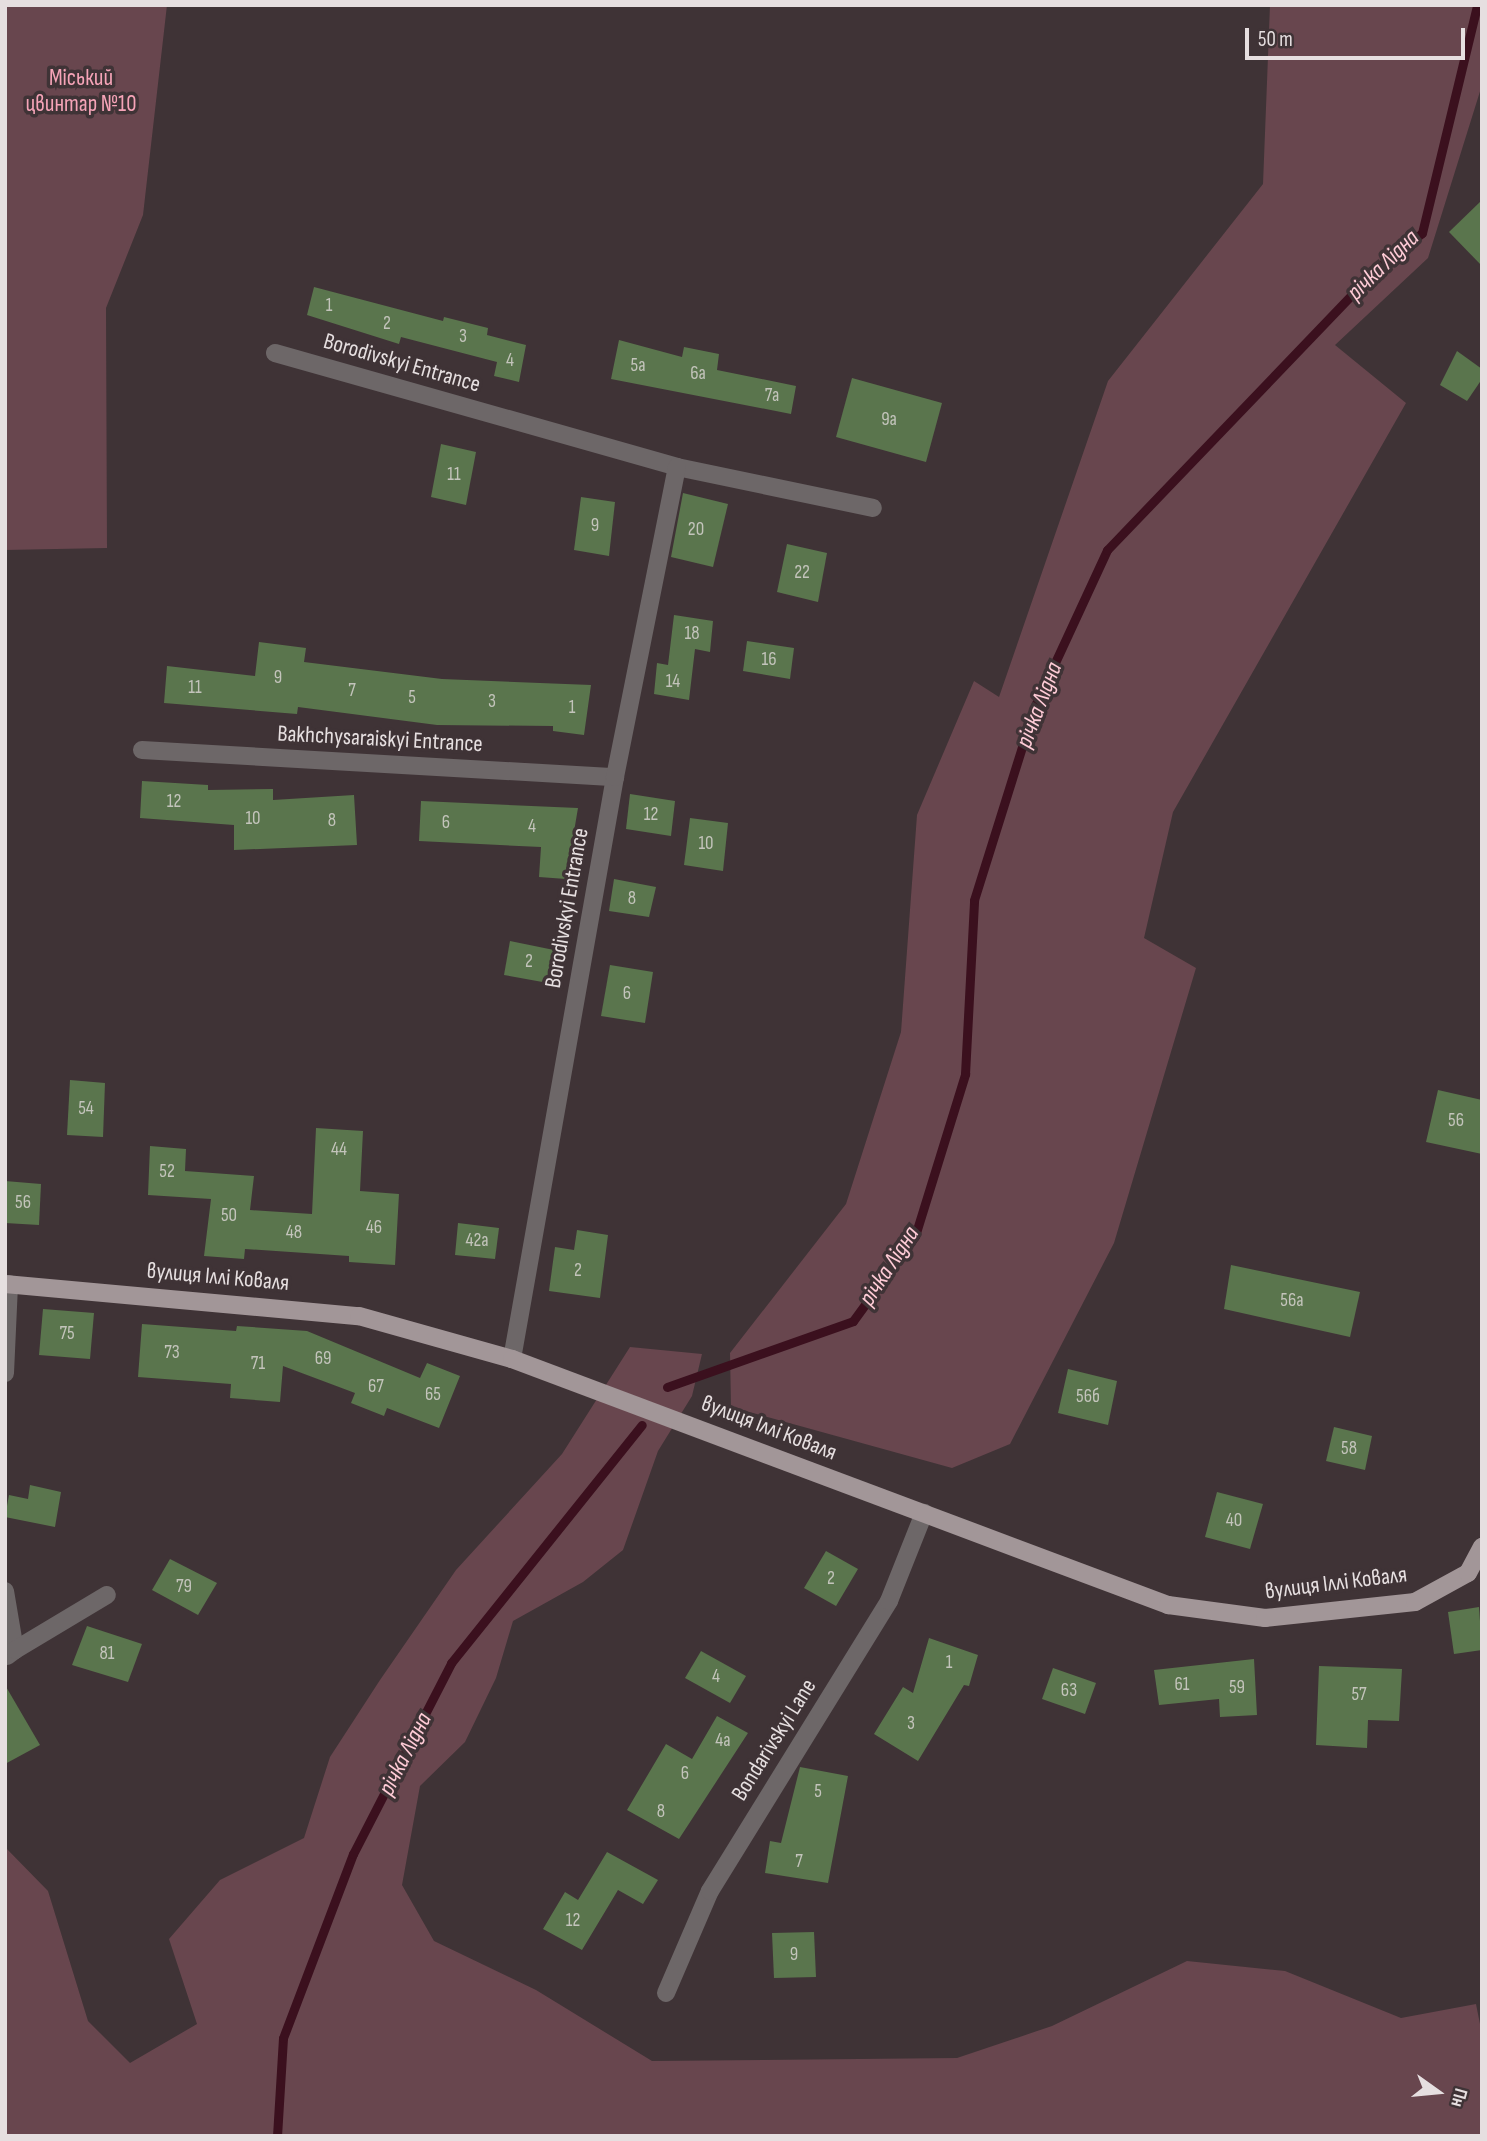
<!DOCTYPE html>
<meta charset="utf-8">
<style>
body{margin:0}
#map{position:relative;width:1487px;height:2141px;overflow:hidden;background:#3f3336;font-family:"Sofia Sans Condensed",sans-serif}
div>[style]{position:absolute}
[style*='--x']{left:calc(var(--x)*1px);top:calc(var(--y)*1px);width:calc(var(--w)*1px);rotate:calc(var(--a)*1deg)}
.green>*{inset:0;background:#68464e}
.stream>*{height:9px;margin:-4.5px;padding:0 4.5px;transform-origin:4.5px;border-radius:4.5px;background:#3b101e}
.building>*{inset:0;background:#5a754d}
.minor>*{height:18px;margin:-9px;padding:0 9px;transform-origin:9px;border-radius:9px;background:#6d6768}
.major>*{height:18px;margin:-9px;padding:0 9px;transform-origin:9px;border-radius:9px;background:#a29698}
span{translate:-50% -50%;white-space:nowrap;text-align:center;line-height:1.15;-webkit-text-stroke:7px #3f3336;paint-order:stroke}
.number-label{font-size:19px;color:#c3c4bb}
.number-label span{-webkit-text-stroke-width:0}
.park-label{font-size:23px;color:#f6a4b8}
.street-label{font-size:23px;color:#e6dfe0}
.water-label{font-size:24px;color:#ffccd7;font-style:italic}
.frame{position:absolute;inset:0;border:7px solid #e6dfe0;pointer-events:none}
.north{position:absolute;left:1403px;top:2057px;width:70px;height:70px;-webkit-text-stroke:5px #3f3336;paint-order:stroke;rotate:105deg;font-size:19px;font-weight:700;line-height:28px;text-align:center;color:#e6dfe0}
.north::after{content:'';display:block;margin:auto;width:24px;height:32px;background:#e6dfe0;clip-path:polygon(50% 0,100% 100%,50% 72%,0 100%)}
.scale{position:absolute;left:1245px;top:28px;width:220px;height:32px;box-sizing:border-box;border:4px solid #e6dfe0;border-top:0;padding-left:9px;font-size:21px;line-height:24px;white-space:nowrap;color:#e6dfe0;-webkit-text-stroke:5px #3f3336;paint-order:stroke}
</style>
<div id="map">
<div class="green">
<div style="clip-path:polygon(5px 5px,167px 5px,143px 215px,106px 308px,107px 548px,5px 550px)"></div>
<div style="clip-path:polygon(1270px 5px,1482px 5px,1482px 85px,1428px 258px,1335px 345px,1406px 403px,1173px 812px,1144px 938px,1196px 968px,1114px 1243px,1010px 1444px,952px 1468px,731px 1407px,730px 1353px,846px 1204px,901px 1032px,917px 815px,974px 681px,999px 697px,1108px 381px,1263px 184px)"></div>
<div style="clip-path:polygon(630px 1347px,702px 1354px,692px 1396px,658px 1451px,623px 1550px,583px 1582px,513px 1621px,496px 1678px,465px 1742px,420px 1786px,402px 1885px,434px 1941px,536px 1990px,652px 2061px,957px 2058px,1052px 2026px,1187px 1961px,1285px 1971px,1401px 2018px,1476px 2004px,1482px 2034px,1482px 2136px,5px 2136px,5px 1847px,48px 1891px,88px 2021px,130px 2063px,197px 2024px,169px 1939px,220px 1880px,304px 1838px,330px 1757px,380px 1680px,456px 1570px,562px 1454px)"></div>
</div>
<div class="stream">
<div style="--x:667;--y:1387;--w:197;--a:-19.5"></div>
<div style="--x:853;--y:1321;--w:105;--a:-53.9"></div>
<div style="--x:915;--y:1236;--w:170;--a:-72.8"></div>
<div style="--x:965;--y:1074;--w:174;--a:-87"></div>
<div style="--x:974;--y:900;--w:201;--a:-72.6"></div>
<div style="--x:1034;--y:708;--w:174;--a:-65.2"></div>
<div style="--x:1107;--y:550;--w:389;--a:-46.2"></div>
<div style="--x:1376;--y:269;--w:58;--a:-38"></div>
<div style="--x:1422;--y:233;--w:235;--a:-76.4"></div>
<div style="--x:277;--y:2136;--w:98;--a:-86.5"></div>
<div style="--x:283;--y:2038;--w:197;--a:-69.2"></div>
<div style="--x:353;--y:1854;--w:215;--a:-62.8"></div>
<div style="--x:451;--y:1663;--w:305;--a:-51.3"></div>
</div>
<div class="building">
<div style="clip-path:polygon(1482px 200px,1482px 266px,1449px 232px)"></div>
<div style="clip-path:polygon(314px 287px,443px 321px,444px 317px,488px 328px,487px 335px,526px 345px,519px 382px,494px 376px,497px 362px,401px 337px,399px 344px,307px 315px)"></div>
<div style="clip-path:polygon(619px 340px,682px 357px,684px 347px,719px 354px,717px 370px,796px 386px,791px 414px,611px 379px)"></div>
<div style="clip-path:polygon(1457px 351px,1482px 369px,1482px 379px,1467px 401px,1440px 385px)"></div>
<div style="clip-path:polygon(852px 378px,942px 403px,926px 462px,836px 437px)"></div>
<div style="clip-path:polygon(441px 444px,476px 452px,466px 505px,431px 497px)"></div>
<div style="clip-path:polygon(683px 493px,728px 504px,713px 567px,671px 557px)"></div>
<div style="clip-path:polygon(581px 497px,615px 502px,609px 556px,574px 550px)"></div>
<div style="clip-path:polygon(787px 544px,827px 553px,818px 602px,777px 592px)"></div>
<div style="clip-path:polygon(674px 615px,713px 621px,710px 652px,695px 649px,689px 700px,654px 694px,657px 663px,668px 665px)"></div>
<div style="clip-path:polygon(747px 641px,794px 648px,790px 679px,743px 671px)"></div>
<div style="clip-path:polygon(259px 642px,306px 648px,304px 662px,442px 679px,591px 685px,584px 735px,553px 731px,553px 726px,437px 725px,298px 707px,297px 714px,164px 703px,167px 666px,255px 676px)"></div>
<div style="clip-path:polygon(142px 781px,208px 785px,208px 790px,273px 789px,273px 800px,354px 795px,357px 845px,234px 850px,234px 825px,140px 818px)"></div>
<div style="clip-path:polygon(630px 794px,675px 801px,671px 836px,626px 829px)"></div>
<div style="clip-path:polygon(421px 801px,578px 808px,566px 879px,539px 877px,541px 847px,419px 841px)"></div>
<div style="clip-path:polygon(690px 818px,728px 823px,723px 871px,684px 865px)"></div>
<div style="clip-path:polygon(614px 879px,656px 887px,649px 917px,609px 911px)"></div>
<div style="clip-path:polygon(510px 941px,554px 950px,548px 983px,504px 975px)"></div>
<div style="clip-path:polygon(610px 965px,653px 972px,645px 1023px,601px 1016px)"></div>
<div style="clip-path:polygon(70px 1080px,105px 1083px,103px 1137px,67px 1135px)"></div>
<div style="clip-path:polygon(1438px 1090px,1482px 1100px,1482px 1154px,1426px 1142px)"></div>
<div style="clip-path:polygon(316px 1128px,363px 1131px,360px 1191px,399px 1194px,395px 1265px,349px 1262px,349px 1256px,245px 1249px,244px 1259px,204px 1256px,211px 1199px,148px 1195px,150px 1146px,186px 1149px,185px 1171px,254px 1176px,250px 1210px,312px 1214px)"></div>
<div style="clip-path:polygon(5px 1181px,41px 1184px,39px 1225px,5px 1223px)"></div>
<div style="clip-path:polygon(458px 1223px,499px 1228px,495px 1259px,455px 1255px)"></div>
<div style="clip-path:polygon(577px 1230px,608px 1235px,600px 1298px,549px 1291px,555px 1247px,574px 1250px)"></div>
<div style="clip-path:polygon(1231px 1265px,1360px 1292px,1350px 1337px,1224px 1309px)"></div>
<div style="clip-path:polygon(43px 1309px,94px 1313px,90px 1359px,39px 1355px)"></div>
<div style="clip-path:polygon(142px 1324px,236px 1331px,237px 1326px,307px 1331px,420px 1378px,427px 1363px,460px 1376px,439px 1428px,387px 1408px,384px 1416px,351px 1403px,355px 1393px,283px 1366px,280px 1402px,230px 1398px,231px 1384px,138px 1377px)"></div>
<div style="clip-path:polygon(1068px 1369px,1117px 1381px,1108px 1425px,1058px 1413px)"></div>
<div style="clip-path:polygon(1334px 1427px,1372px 1436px,1365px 1470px,1326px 1461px)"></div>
<div style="clip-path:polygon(30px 1485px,61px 1492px,55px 1527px,5px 1517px,9px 1495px,28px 1499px)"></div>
<div style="clip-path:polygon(1217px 1492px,1263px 1504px,1250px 1549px,1205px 1537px)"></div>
<div style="clip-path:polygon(826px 1551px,858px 1569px,836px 1606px,804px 1588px)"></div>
<div style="clip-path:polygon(170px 1559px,217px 1583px,198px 1615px,152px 1590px)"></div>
<div style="clip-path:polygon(1479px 1607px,1482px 1650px,1454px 1654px,1448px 1612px)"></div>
<div style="clip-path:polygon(87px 1626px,142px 1644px,128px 1682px,72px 1665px)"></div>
<div style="clip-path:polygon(929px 1638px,978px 1655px,969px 1686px,964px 1685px,918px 1761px,874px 1734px,903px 1687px,913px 1693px)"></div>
<div style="clip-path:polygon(701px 1651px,746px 1676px,730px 1703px,685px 1678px)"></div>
<div style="clip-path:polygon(1254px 1659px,1257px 1715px,1220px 1717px,1219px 1699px,1159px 1705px,1154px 1670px)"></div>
<div style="clip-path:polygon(1319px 1666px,1402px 1669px,1399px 1721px,1368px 1720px,1367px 1748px,1316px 1745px)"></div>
<div style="clip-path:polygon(1053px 1668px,1096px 1683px,1085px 1714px,1042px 1699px)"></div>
<div style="clip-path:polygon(5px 1685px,40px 1745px,5px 1764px)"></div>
<div style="clip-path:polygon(717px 1716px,748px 1733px,679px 1839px,627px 1810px,666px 1744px,692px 1759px)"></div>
<div style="clip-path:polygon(800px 1767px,848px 1776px,828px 1883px,765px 1873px,770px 1841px,781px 1843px)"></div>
<div style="clip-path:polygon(607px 1852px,658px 1880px,643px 1904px,618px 1890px,582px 1950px,543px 1929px,565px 1892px,578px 1900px)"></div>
<div style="clip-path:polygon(814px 1932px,816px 1977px,774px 1978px,772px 1933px)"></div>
</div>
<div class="minor">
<div style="--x:275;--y:353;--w:418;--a:15.8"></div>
<div style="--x:677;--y:467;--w:200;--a:11.8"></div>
<div style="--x:142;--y:750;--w:474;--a:3.3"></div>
<div style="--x:512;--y:1359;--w:591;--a:-79.96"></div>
<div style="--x:615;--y:777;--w:316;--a:-78.7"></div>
<div style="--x:5;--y:1373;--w:89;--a:-87.4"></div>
<div style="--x:5;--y:1591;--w:60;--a:80.4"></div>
<div style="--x:15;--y:1650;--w:10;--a:143"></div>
<div style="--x:15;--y:1650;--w:107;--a:-30.9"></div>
<div style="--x:666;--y:1993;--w:111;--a:-66.7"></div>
<div style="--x:710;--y:1891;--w:341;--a:-58.3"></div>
<div style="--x:889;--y:1601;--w:95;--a:-68.3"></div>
</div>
<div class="major">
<div style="--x:5;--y:1284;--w:355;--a:5.2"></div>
<div style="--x:359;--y:1316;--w:159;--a:15.7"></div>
<div style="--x:512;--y:1359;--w:701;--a:20.56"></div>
<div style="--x:1168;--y:1605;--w:98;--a:7.6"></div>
<div style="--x:1265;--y:1618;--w:151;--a:-6.1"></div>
<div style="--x:1415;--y:1602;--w:60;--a:-28.7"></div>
<div style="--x:1468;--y:1573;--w:30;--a:-62"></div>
</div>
<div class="number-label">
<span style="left:329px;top:306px">1</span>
<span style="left:387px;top:324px">2</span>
<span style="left:463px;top:337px">3</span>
<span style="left:510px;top:361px">4</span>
<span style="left:638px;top:366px">5а</span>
<span style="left:698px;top:374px">6а</span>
<span style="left:772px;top:396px">7а</span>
<span style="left:889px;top:420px">9а</span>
<span style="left:454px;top:475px">11</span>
<span style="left:595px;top:526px">9</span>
<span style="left:696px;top:530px">20</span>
<span style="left:802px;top:573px">22</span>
<span style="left:692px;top:634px">18</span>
<span style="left:769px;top:660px">16</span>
<span style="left:278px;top:678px">9</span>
<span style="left:673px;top:682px">14</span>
<span style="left:195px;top:688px">11</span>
<span style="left:352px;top:691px">7</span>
<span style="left:412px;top:698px">5</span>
<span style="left:492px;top:702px">3</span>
<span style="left:572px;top:708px">1</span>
<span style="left:174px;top:802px">12</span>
<span style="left:651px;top:815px">12</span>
<span style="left:253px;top:819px">10</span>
<span style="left:332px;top:821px">8</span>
<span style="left:446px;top:823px">6</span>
<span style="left:532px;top:827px">4</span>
<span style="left:706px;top:844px">10</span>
<span style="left:632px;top:899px">8</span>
<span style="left:529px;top:962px">2</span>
<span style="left:627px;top:994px">6</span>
<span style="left:86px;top:1109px">54</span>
<span style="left:1456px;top:1121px">56</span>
<span style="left:339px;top:1150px">44</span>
<span style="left:167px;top:1172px">52</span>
<span style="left:23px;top:1203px">56</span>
<span style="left:229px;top:1216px">50</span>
<span style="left:374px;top:1228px">46</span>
<span style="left:294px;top:1233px">48</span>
<span style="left:477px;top:1241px">42а</span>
<span style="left:578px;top:1271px">2</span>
<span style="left:1292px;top:1301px">56а</span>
<span style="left:67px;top:1334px">75</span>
<span style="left:172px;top:1353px">73</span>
<span style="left:323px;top:1359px">69</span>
<span style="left:258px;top:1364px">71</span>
<span style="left:376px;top:1387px">67</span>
<span style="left:433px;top:1395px">65</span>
<span style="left:1088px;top:1397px">56б</span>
<span style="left:1349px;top:1449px">58</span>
<span style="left:1234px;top:1521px">40</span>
<span style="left:831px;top:1579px">2</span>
<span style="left:184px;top:1587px">79</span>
<span style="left:107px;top:1654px">81</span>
<span style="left:949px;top:1663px">1</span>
<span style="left:716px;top:1677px">4</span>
<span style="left:1182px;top:1685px">61</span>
<span style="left:1237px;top:1688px">59</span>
<span style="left:1069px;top:1691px">63</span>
<span style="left:1359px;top:1695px">57</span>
<span style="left:911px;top:1724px">3</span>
<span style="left:723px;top:1741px">4а</span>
<span style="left:685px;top:1774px">6</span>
<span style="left:818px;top:1792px">5</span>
<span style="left:661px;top:1812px">8</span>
<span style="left:799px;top:1862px">7</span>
<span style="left:573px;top:1921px">12</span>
<span style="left:794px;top:1955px">9</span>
</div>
<div class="park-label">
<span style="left:81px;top:91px">Міський<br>цвинтар №10</span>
</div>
<div class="street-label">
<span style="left:402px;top:363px;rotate:16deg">Borodivskyi Entrance</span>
<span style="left:380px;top:739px;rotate:3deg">Bakhchysaraiskyi Entrance</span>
<span style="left:567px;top:908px;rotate:-80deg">Borodivskyi Entrance</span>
<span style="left:218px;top:1277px;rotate:5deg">вулиця Іллі Коваля</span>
<span style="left:769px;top:1428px;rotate:21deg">вулиця Іллі Коваля</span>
<span style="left:1336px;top:1583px;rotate:-7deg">вулиця Іллі Коваля</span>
<span style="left:774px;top:1740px;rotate:-58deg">Bondarivskyi Lane</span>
</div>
<div class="water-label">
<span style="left:1383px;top:265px;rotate:-44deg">річка Лідна</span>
<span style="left:1039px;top:705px;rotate:-69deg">річка Лідна</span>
<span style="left:889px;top:1266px;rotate:-57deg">річка Лідна</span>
<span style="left:405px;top:1754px;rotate:-63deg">річка Лідна</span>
</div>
<div class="frame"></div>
<div class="north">Пн</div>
<div class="scale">50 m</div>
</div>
